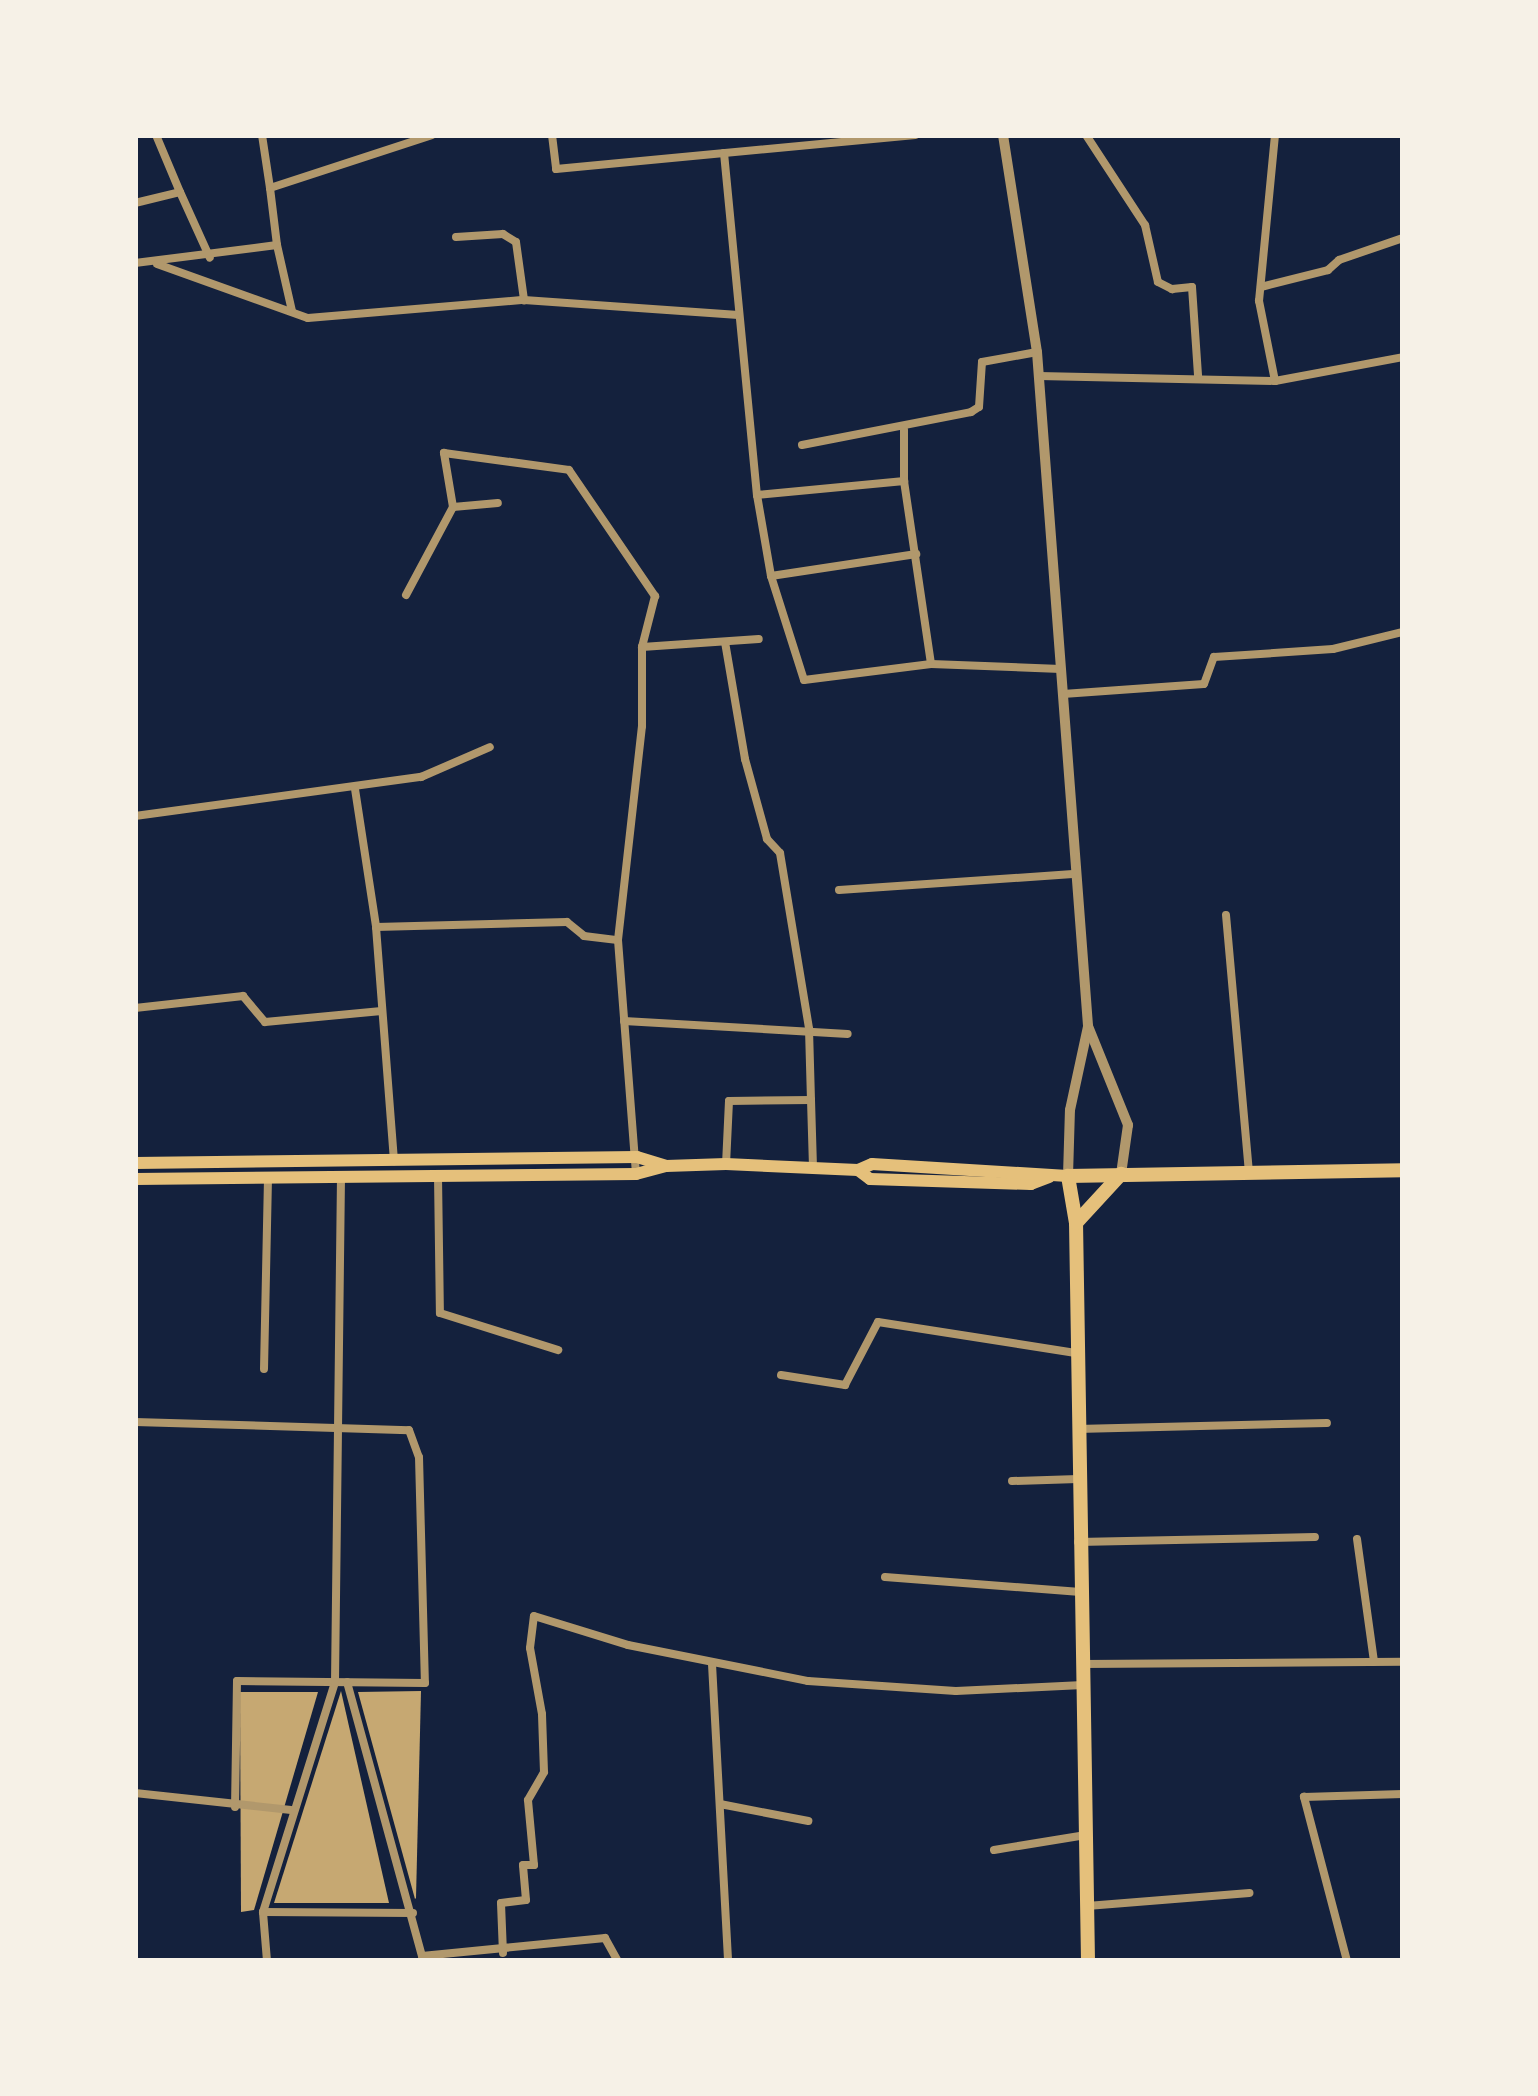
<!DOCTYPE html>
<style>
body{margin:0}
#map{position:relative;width:1538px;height:2096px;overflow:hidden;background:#14213d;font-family:"Roboto Serif",serif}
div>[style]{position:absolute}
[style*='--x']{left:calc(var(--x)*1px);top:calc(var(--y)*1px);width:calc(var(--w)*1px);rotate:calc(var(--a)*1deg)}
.building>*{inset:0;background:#c6a872}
.minor>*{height:8px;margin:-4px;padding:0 4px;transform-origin:4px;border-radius:4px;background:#b1986c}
.tertiary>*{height:10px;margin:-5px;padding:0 5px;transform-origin:5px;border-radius:5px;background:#b1986c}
.primary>*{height:12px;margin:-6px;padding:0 6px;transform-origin:6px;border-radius:6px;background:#e5c07b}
.trunk>*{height:14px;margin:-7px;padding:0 7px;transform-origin:7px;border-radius:7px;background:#e5c07b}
span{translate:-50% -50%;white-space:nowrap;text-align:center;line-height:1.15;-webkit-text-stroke:8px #f6f1e7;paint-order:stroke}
.frame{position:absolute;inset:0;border:138px solid #f6f1e7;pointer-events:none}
</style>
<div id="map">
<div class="building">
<div style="clip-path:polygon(341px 1691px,389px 1903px,274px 1903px)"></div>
<div style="clip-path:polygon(421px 1691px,416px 1898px,415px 1899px,358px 1692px)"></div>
<div style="clip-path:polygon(240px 1692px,318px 1692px,254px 1910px,241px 1912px)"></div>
</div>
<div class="minor">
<div style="--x:156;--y:135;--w:62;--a:67.2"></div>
<div style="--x:262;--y:135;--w:54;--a:81.4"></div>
<div style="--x:552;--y:135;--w:34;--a:83"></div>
<div style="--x:556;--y:169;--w:361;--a:-5.4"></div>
<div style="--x:1086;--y:135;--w:108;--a:56.8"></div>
<div style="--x:1145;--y:225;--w:58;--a:77.2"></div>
<div style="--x:1158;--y:282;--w:16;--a:27"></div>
<div style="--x:1172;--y:289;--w:20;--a:-6"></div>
<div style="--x:1192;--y:287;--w:89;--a:86.1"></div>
<div style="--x:724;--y:153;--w:344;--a:84.5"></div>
<div style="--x:757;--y:495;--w:82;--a:80.2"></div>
<div style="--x:771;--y:576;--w:109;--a:72.4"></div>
<div style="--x:804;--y:680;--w:128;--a:-7.2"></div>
<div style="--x:931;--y:664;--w:130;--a:2.2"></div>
<div style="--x:135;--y:203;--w:46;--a:-13.7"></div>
<div style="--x:180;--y:192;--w:72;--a:65.6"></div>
<div style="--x:456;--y:237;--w:47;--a:-3.7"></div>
<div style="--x:503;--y:234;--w:15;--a:32"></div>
<div style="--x:516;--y:242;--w:59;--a:82.1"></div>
<div style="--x:277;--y:245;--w:68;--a:77.2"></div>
<div style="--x:135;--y:263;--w:143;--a:-7.2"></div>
<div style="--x:277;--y:245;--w:57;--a:-97"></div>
<div style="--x:270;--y:188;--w:170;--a:-18.1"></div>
<div style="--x:157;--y:264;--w:160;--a:19.7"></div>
<div style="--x:308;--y:318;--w:217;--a:-4.8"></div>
<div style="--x:524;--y:300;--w:215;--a:4"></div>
<div style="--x:1261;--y:287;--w:69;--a:-14.2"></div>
<div style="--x:1328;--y:270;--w:15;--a:-42"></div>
<div style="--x:1339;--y:260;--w:68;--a:-19"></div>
<div style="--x:1039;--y:376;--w:236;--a:1.2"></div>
<div style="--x:1275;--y:381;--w:130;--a:-10.6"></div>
<div style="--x:1275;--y:381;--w:82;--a:-101.3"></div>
<div style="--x:1259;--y:301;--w:167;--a:-84.5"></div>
<div style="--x:904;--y:430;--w:51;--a:90"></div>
<div style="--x:904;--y:481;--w:185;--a:81.6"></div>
<div style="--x:802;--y:445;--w:172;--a:-11"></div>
<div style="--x:971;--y:412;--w:9;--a:-32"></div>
<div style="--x:979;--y:407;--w:45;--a:-86.2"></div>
<div style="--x:982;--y:362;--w:56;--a:-10.3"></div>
<div style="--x:757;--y:495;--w:148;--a:-5.4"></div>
<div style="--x:453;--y:507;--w:45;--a:-5.1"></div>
<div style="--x:771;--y:576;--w:147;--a:-8.6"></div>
<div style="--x:406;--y:595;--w:100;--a:-61.9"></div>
<div style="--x:453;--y:507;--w:55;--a:-99.5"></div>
<div style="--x:444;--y:453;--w:126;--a:7.7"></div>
<div style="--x:569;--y:470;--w:153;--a:55.7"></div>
<div style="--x:655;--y:596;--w:53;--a:104.3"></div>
<div style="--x:642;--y:647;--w:79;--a:90"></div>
<div style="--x:642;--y:726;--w:215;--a:96.4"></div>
<div style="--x:618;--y:940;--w:235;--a:85.6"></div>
<div style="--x:725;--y:642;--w:119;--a:80.3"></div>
<div style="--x:745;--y:759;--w:83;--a:74.6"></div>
<div style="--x:767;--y:839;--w:19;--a:47"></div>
<div style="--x:780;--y:853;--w:178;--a:80.6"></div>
<div style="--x:809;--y:1029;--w:71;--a:88.4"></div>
<div style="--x:811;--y:1100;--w:82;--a:179.3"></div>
<div style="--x:729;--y:1101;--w:63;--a:92.7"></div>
<div style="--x:642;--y:647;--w:117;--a:-3.9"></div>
<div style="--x:1063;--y:694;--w:141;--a:-4.1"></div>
<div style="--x:1204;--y:684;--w:29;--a:-70"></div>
<div style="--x:1214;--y:657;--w:119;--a:-3.8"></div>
<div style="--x:1333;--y:649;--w:72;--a:-13.7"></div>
<div style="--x:355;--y:789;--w:140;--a:81.3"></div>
<div style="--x:376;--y:927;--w:235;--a:85.6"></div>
<div style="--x:135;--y:816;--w:289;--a:-7.8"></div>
<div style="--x:421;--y:777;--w:75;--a:-23.5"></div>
<div style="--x:839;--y:890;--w:238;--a:-3.9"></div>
<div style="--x:1226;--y:915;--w:259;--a:84.9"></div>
<div style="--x:376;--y:927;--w:191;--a:-1.5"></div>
<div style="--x:567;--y:922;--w:22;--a:39"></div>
<div style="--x:584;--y:936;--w:34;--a:7"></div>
<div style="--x:135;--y:1008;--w:109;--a:-6.3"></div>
<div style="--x:243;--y:996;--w:34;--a:50"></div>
<div style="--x:265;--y:1022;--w:117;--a:-5.4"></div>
<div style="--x:624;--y:1021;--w:224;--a:3.3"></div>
<div style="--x:811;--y:1100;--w:66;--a:88.3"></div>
<div style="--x:438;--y:1176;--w:137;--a:89.2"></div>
<div style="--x:440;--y:1313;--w:124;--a:17.4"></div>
<div style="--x:264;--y:1369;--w:193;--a:-88.8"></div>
<div style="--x:781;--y:1375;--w:65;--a:8.9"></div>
<div style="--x:845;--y:1385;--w:71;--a:-62.4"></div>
<div style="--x:878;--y:1322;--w:200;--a:8.9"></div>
<div style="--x:135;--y:1422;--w:274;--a:1.7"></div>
<div style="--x:409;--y:1430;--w:29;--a:70"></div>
<div style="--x:419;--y:1457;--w:226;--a:88.5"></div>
<div style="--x:425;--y:1683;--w:188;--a:-179.4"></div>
<div style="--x:237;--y:1681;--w:126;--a:90.9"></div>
<div style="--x:1077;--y:1429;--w:250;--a:-1.4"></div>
<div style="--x:1012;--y:1481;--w:66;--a:-1.7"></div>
<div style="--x:1357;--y:1539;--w:124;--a:82.1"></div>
<div style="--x:1078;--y:1542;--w:237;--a:-1.2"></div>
<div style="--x:885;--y:1577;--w:196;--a:4.4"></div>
<div style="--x:712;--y:1664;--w:297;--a:86.9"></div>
<div style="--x:1082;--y:1664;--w:321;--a:-0.4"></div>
<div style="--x:347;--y:1682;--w:284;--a:74.7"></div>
<div style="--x:422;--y:1956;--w:184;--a:-5.6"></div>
<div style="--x:605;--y:1938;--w:26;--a:61"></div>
<div style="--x:135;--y:1793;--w:157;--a:6.2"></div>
<div style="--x:720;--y:1804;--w:90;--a:10.9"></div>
<div style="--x:994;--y:1850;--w:93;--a:-9.3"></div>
<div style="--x:1087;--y:1906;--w:163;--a:-4.6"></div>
<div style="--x:263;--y:1912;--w:150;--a:0.4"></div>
<div style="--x:503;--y:1953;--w:50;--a:-92.3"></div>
<div style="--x:501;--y:1903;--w:25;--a:-7"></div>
<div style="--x:526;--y:1900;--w:35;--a:-95"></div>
<div style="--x:523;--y:1865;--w:11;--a:0"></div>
<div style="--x:534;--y:1865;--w:65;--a:-95.3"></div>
<div style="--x:528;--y:1800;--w:32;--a:-60"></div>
<div style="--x:544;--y:1772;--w:58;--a:-92"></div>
<div style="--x:542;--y:1714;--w:67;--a:-100.3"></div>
<div style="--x:530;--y:1648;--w:32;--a:-83"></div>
<div style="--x:534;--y:1616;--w:98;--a:17.1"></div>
<div style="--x:628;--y:1645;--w:184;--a:11.3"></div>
<div style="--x:808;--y:1681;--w:148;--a:3.9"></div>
<div style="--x:956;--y:1691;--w:127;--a:-2.7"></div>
<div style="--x:267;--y:1961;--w:49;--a:-94.7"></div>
<div style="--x:263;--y:1912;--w:241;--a:-72.6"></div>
<div style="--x:335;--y:1682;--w:505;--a:-89.32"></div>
<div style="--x:1347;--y:1961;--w:170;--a:-104.7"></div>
<div style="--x:1304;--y:1797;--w:99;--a:-1.7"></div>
</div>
<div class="tertiary">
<div style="--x:1003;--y:135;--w:220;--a:81.1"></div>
<div style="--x:1037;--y:352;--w:676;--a:85.67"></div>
<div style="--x:1088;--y:1026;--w:107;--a:68"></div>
<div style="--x:1128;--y:1125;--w:49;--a:98.1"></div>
<div style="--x:1068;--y:1176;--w:66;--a:-88.3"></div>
<div style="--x:1070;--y:1110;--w:85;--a:-77.8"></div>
</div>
<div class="primary">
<div style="--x:135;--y:1163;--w:502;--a:-0.68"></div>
<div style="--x:637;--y:1157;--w:30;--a:17"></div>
<div style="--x:858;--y:1170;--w:15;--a:37"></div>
<div style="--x:870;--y:1179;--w:161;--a:1.8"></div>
<div style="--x:1031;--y:1184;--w:19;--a:-21"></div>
<div style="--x:135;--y:1179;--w:501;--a:-0.57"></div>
<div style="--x:636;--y:1174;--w:31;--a:-15"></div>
<div style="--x:666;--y:1166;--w:60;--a:-1.9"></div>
<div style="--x:726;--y:1164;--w:132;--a:2.6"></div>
<div style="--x:858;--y:1170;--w:15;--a:-23"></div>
<div style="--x:872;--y:1164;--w:196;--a:3.5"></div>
</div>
<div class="trunk">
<div style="--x:1076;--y:1223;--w:67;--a:-47.4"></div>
<div style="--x:1088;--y:1961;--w:738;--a:-90.93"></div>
<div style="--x:1076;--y:1223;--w:48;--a:-99.7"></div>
<div style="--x:1068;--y:1176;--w:335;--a:-1"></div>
</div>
<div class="frame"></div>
</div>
